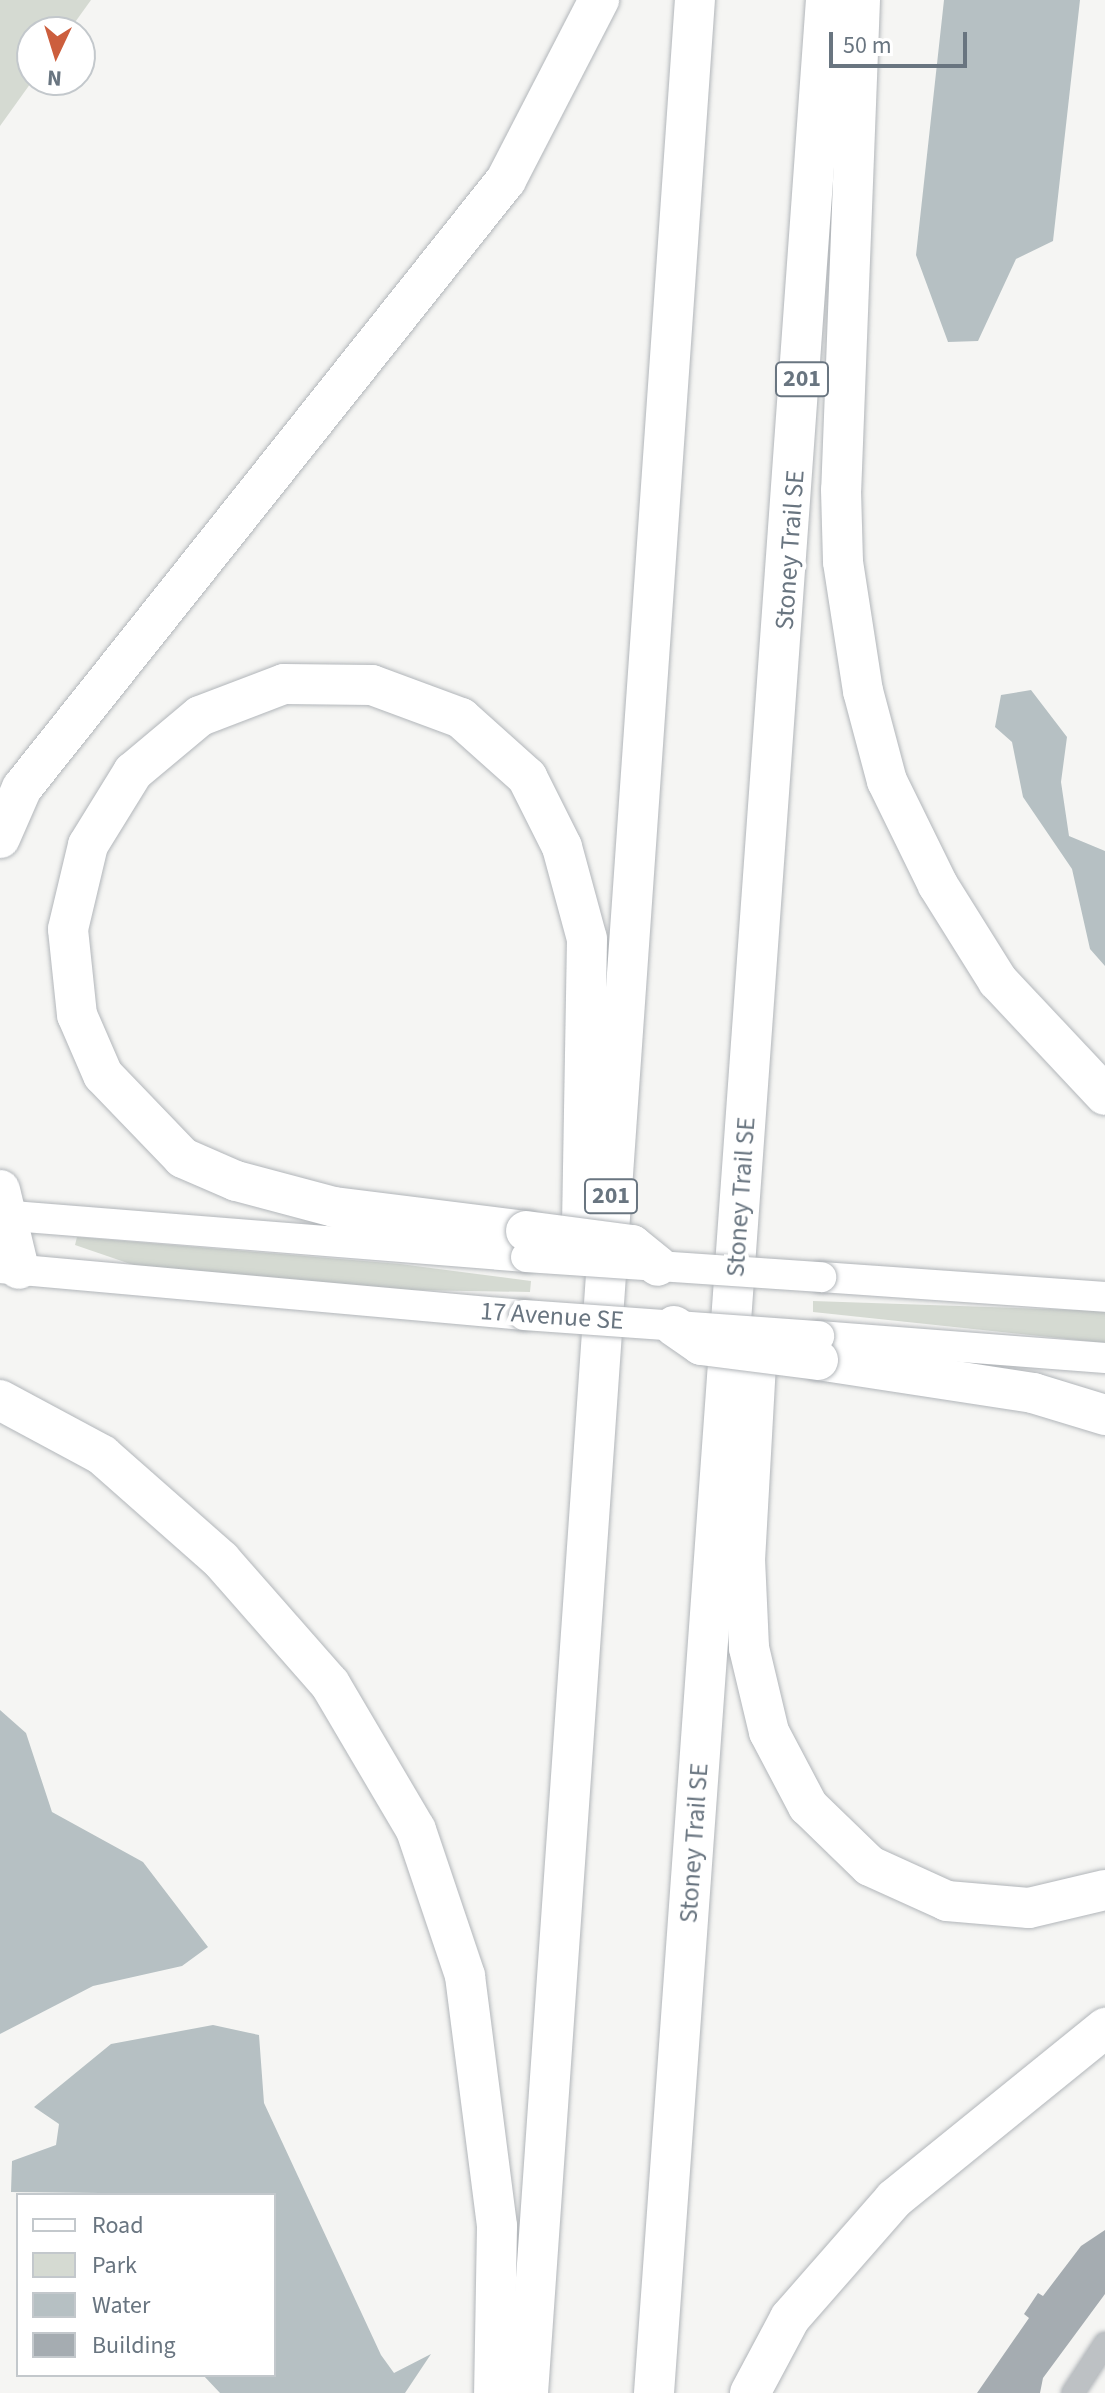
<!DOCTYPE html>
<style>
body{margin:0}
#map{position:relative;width:1105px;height:2393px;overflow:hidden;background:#f5f5f3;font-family:"Source Sans 3",sans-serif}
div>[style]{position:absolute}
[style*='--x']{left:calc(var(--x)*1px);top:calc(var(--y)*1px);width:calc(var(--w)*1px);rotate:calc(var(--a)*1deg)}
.green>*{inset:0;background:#d5dad2}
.water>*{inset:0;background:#b6c0c3}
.building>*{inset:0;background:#a5acb1}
.roads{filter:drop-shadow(0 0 2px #b2b6ba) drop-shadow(0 0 2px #b2b6ba)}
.street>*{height:22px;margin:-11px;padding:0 11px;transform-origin:11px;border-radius:11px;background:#bdc1c4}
.secondary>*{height:30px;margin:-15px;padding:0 15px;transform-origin:15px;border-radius:15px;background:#fff}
.highway>*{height:40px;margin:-20px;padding:0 20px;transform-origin:20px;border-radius:20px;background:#fff}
.bridges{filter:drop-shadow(0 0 2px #b2b6ba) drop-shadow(0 0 2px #b2b6ba)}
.secondary-bridge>*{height:30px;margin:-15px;padding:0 15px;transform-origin:15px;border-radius:15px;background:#fff}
.highway-bridge>*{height:40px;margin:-20px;padding:0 20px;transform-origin:20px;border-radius:20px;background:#fff}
span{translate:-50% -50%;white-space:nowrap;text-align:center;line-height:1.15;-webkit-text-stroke:8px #fff;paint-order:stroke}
.shield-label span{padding:2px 6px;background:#fff;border:2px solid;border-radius:6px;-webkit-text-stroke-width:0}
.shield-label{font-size:24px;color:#697580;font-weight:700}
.street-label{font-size:26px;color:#697580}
.legend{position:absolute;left:16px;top:2193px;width:260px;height:184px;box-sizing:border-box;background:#fff;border:2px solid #c3c8cc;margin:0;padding:10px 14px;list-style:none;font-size:24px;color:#697580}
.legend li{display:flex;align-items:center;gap:16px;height:40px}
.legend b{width:40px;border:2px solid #c3c8cc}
.north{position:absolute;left:16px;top:16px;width:80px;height:80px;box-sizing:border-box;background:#fff;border:2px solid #c3c8cc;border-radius:50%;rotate:184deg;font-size:22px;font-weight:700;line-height:32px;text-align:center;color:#697580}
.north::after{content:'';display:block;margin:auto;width:28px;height:36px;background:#cc5e3d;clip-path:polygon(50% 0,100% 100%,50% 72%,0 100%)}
.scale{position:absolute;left:829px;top:32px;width:138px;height:36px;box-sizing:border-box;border:4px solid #697580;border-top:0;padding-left:10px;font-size:24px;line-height:28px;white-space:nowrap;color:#697580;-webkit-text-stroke:6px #fff;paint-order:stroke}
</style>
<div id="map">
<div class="green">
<div style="clip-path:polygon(0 0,91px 0,68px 32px,32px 32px,33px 80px,0 126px)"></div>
<div style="clip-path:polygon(77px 1237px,400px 1264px,531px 1281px,530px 1292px,355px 1289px,145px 1269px,75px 1245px)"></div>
<div style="clip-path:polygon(813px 1301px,1105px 1311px,1105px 1343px,813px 1312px)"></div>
</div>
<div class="water">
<div style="clip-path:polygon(944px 0,1080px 0,1053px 241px,1016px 259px,978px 341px,948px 342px,916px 255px)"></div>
<div style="clip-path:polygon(1031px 690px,1067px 737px,1061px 782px,1069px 836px,1105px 851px,1105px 966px,1090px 949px,1072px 869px,1023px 797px,1012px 742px,995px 727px,1001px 695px)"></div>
<div style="clip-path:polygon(0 1710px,26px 1733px,52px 1812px,143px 1862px,208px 1947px,182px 1966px,93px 1986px,0 2034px)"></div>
<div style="clip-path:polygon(213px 2025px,259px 2035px,264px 2103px,381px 2355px,394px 2373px,431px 2354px,405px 2393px,220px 2393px,203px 2375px,274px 2375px,274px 2195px,11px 2192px,12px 2161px,56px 2145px,59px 2124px,34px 2107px,111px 2044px)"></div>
</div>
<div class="building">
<div style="clip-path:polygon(1105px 2230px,1105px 2294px,1043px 2378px,1040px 2393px,977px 2393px,1029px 2318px,1024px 2314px,1038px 2293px,1043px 2296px,1081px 2246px)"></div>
</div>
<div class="roads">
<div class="street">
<div style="--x:1073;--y:2393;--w:59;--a:-56.9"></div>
</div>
<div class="secondary">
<div style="--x:0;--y:1215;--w:528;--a:4.57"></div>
<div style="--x:0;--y:1268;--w:526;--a:5.13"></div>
<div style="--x:821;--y:1277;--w:285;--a:4"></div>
<div style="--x:819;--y:1336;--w:287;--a:4.4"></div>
</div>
<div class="highway">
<div style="--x:860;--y:0;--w:490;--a:92.2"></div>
<div style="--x:841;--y:490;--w:72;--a:88.4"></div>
<div style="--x:843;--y:562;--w:131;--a:81.2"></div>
<div style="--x:863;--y:691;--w:93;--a:75.1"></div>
<div style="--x:887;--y:781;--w:116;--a:63.9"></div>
<div style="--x:938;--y:885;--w:113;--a:58"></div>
<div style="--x:998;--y:981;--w:156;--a:46.8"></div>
<div style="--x:0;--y:838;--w:55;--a:-66.3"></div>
<div style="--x:22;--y:788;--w:777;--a:-51.48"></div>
<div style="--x:506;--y:180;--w:203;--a:-62.7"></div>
<div style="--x:0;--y:1190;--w:81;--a:76.5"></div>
<div style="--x:526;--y:1231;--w:193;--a:-172.9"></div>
<div style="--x:334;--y:1207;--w:101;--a:-165.1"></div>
<div style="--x:236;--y:1181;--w:58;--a:-156.5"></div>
<div style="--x:183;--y:1158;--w:115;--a:-133.9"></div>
<div style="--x:103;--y:1075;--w:65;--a:-113.4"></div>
<div style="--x:77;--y:1015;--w:86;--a:-96"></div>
<div style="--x:68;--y:929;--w:86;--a:-76.6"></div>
<div style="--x:88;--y:845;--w:86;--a:-58.3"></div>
<div style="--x:133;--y:772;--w:87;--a:-39.9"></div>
<div style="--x:200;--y:716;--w:90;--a:-20.9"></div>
<div style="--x:284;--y:684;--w:88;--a:0.7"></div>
<div style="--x:372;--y:685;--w:95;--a:20.3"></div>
<div style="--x:461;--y:718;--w:89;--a:41.8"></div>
<div style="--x:527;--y:777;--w:78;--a:63.4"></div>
<div style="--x:562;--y:847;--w:95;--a:74.8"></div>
<div style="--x:587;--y:939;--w:294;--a:91"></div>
<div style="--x:757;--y:1346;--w:213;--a:93.2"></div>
<div style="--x:745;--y:1559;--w:89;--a:87.4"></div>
<div style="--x:749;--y:1648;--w:86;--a:76.6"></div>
<div style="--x:769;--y:1732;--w:84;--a:62.2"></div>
<div style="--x:808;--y:1806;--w:86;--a:44.1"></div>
<div style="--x:870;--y:1866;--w:85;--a:24.4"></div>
<div style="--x:947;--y:1901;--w:82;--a:4.9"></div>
<div style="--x:1029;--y:1908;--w:78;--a:-13.3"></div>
<div style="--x:818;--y:1360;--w:218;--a:8.7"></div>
<div style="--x:1033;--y:1393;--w:75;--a:17"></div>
<div style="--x:0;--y:1400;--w:116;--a:28.3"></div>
<div style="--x:102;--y:1455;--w:159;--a:41.4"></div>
<div style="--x:221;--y:1560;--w:165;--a:48.7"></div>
<div style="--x:330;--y:1684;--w:169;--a:59.5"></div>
<div style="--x:416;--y:1830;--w:154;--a:71.4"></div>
<div style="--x:465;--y:1976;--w:252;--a:82.7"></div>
<div style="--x:497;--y:2226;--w:167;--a:91"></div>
<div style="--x:528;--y:2393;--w:2399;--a:-86.01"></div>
<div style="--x:654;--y:2393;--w:2399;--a:-85.89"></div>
<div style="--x:750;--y:2393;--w:85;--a:-61.9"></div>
<div style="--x:790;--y:2318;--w:158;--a:-48.8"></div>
<div style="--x:894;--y:2199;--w:272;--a:-39"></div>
</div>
</div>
<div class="bridges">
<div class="secondary-bridge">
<div style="--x:526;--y:1257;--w:296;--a:3.9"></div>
<div style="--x:524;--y:1315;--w:296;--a:4.1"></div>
</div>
<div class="highway-bridge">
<div style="--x:526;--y:1231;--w:107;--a:7.5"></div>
<div style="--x:632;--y:1245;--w:33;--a:39"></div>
<div style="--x:674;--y:1326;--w:33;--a:35"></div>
<div style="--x:701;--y:1345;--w:118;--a:7.3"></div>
</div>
</div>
<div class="shield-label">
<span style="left:802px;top:379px">201</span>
<span style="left:611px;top:1196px">201</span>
</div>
<div class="street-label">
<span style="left:790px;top:550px;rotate:-86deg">Stoney Trail SE</span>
<span style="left:741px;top:1197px;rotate:-86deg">Stoney Trail SE</span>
<span style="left:552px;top:1316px;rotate:4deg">17 Avenue SE</span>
<span style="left:694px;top:1843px;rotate:-86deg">Stoney Trail SE</span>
</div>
<ul class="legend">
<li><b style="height:10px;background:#fff"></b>Road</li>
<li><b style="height:22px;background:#d5dad2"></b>Park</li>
<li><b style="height:22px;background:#b6c0c3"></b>Water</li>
<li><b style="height:22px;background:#a5acb1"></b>Building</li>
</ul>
<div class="north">N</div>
<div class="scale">50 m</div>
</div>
